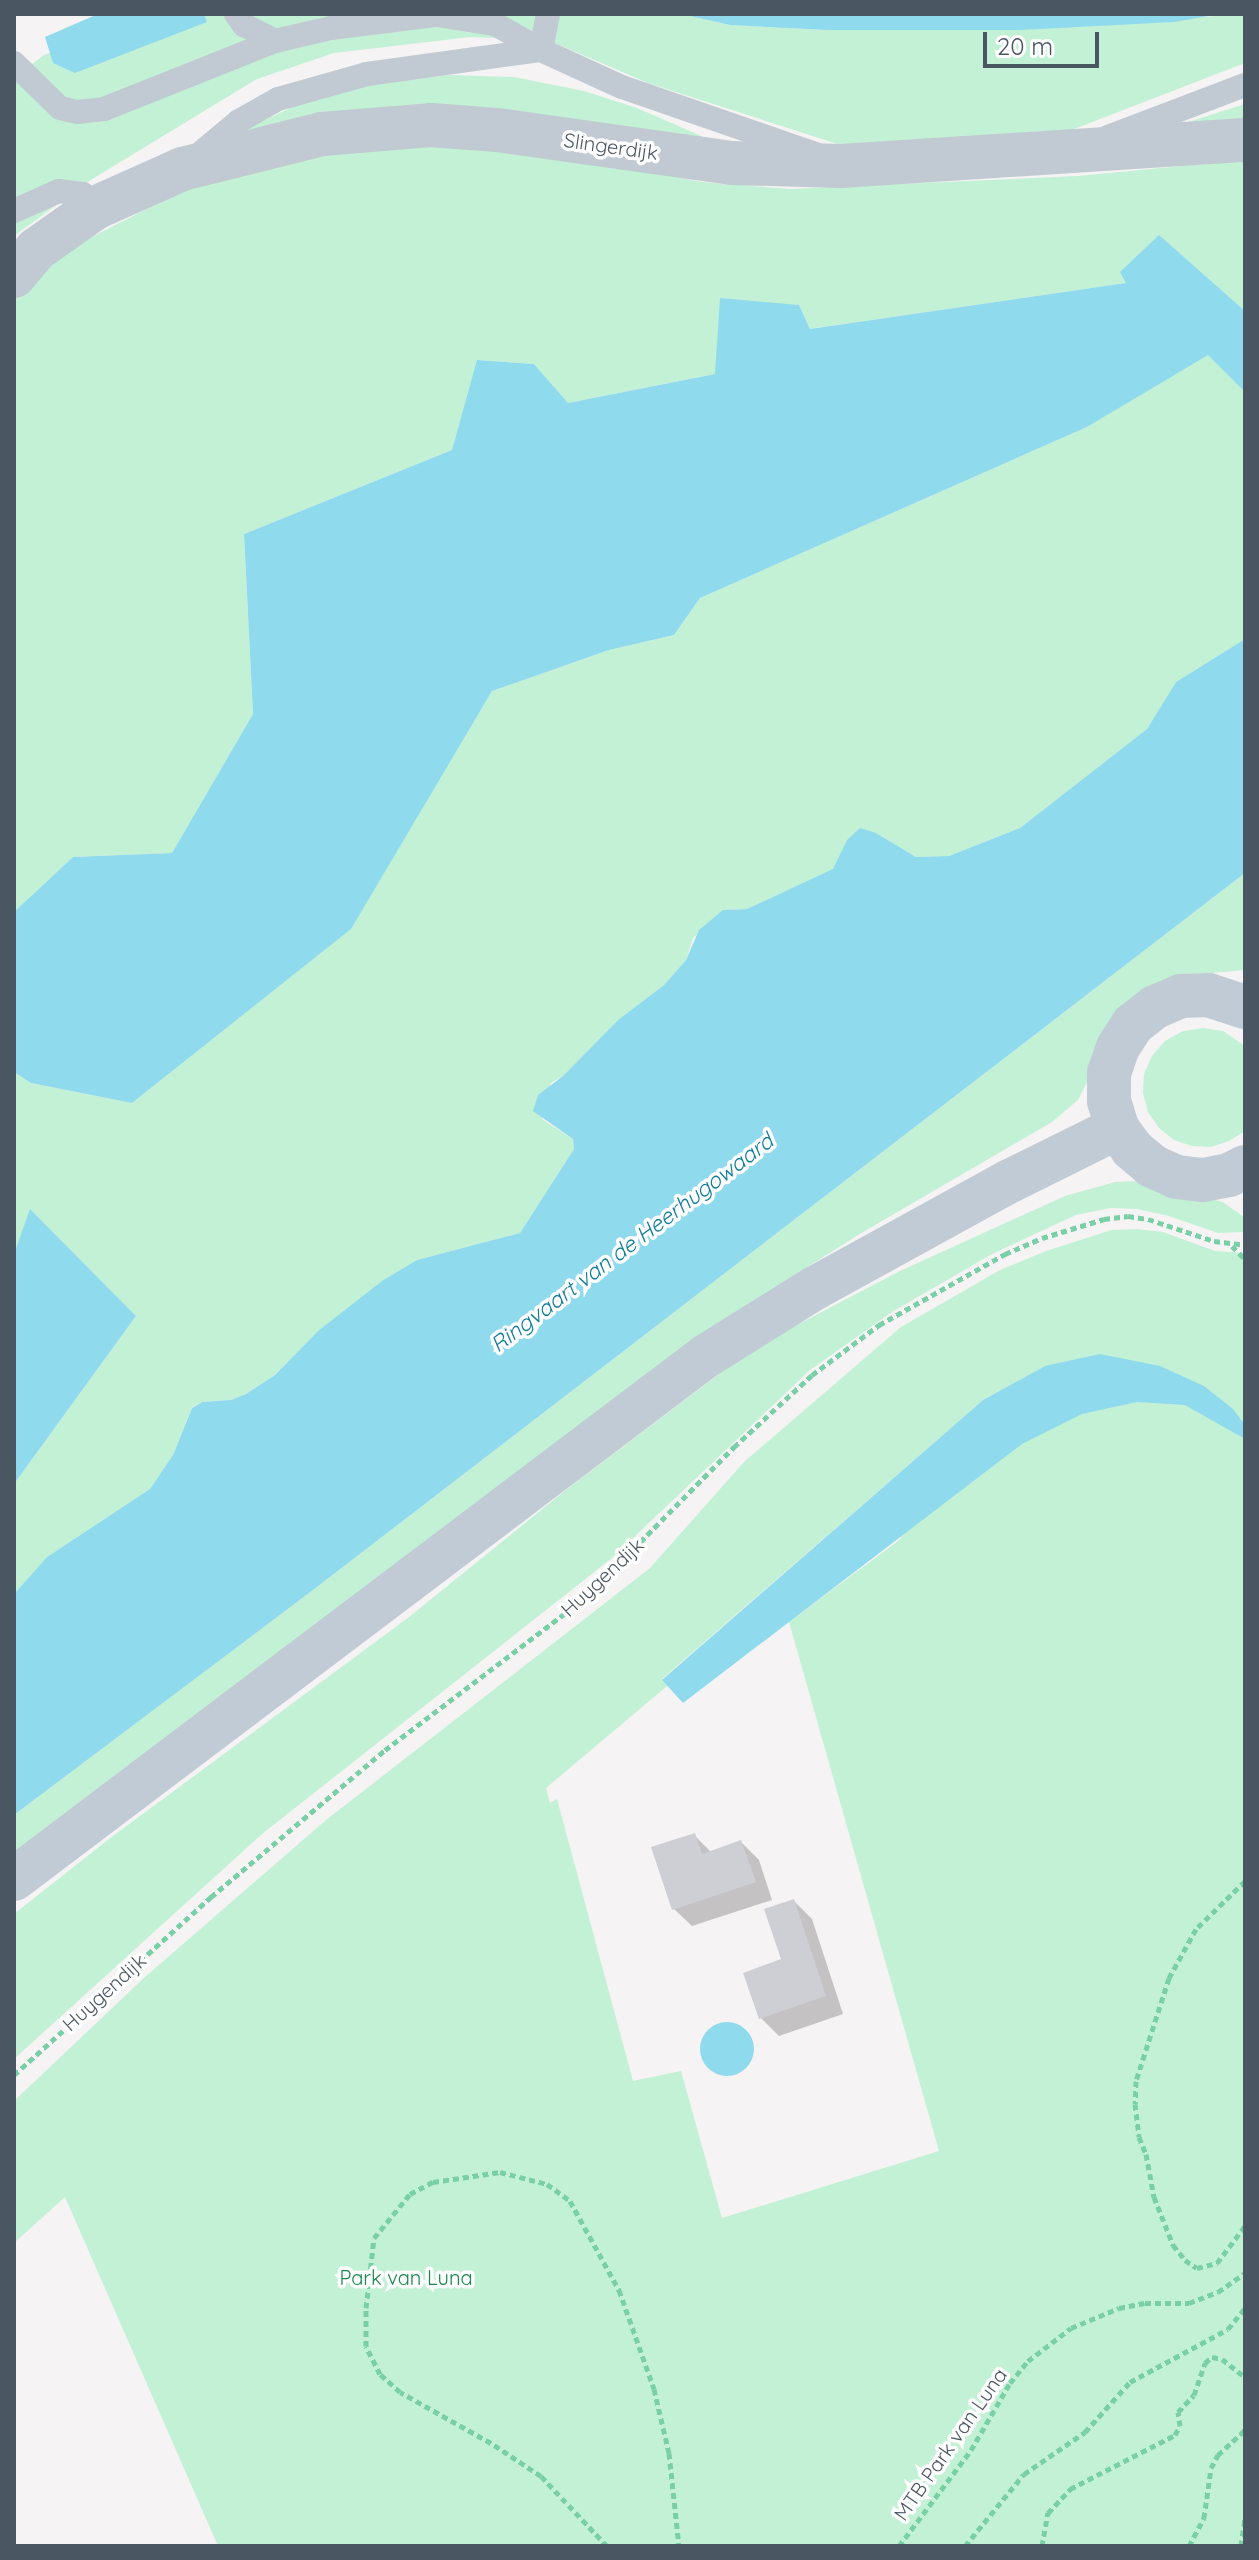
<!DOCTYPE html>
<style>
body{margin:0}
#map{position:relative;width:1259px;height:2560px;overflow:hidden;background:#f5f3f3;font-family:Quicksand,sans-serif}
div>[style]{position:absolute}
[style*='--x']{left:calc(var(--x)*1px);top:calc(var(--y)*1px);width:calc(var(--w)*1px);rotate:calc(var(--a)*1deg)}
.green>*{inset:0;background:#c3f1d5}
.water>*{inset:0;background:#90daee}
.round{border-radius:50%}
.shadow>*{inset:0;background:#0003}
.building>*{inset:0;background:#cdcfd5}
.path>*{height:5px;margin-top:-2.5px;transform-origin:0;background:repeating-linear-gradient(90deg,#7ad0a6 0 6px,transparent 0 10px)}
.service>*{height:24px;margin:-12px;padding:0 12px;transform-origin:12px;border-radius:12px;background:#c1cad2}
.minor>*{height:44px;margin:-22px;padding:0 22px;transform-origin:22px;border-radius:22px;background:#c1cad2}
.secondary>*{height:44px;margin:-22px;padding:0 22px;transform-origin:22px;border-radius:22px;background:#c1cbd6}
span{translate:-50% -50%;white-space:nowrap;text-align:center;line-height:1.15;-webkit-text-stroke:7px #fff;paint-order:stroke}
.street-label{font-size:20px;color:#4a5661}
.park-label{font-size:20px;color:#17864f}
.water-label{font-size:22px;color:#0c7c9b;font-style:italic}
.frame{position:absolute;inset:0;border:16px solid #4a5661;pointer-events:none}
.scale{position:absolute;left:983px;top:32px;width:116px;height:36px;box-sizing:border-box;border:4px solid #4a5661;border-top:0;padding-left:10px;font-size:24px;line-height:28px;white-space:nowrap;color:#4a5661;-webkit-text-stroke:6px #fff;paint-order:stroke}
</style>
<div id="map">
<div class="green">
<div style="clip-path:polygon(164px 14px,681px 14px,730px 25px,827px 30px,1021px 30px,1245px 14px,1245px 63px,1056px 136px,850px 148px,648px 83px,548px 40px,470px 37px,334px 53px,257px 79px,89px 181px,14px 236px,14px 78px,44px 55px)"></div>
<div style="clip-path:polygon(449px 75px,514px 77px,584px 91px,637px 108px,715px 142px,240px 132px,305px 101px,347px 87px)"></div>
<div style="clip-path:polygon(1245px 104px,1245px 124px,1160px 131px)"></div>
<div style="clip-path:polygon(412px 144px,557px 155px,702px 182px,789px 189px,1078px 176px,1245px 160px,1245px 311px,1159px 236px,1127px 283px,810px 329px,799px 305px,715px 374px,568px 403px,534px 364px,478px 360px,452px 450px,244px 534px,253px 714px,172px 853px,73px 857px,14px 912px,14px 301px,27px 282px,64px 251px,206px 179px,273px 159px)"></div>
<div style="clip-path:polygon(1208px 354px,1245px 392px,1245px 639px,1176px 682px,1147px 729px,1020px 828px,949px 856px,916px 857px,876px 833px,847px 840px,834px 869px,747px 909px,723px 910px,693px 938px,686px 960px,664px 985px,618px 1020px,563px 1076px,551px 1083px,542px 1119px,573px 1139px,574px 1149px,520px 1233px,417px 1260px,318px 1331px,275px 1375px,246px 1394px,231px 1400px,202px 1402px,192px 1407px,173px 1455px,150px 1489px,47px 1557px,14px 1594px,14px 1484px,136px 1316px,31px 1210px,14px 1254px,14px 1072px,31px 1083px,132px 1103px,350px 929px,492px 691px,609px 650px,674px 635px,700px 598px,1087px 427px)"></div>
<div style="clip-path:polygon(1245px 873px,1245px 970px,1190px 975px,1097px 1063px,1078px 1100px,1052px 1122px,858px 1235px,716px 1325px,14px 1858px,14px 1815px,313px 1590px)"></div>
<div style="clip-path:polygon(1203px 1028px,1223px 1031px,1245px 1046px,1245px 1131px,1229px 1141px,1211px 1147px,1192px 1146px,1174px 1140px,1159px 1128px,1148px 1112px,1143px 1093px,1144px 1074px,1152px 1056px,1165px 1041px,1183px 1031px)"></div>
<div style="clip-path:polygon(1135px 1181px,1223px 1202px,1245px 1218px,1245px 1232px,1218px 1233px,1169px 1216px,1137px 1209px,1110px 1208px,1076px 1215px,992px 1254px,892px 1312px,810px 1370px,612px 1558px,262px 1834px,14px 2059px,14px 1914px,109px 1839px,409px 1617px,571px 1486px,726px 1369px,789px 1329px,900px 1271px,1065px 1196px,1115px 1182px)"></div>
<div style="clip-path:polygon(evenodd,1137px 1229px,1163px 1232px,1215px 1251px,1245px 1253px,1245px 2546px,218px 2546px,65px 2197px,14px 2243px,14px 2101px,145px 1977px,326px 1820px,650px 1568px,744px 1462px,901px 1327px,1000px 1270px,1046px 1251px,1112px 1230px,1137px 1229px,1045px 1366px,898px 1541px,789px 1622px,939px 2151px,722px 2218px,681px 2071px,633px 2081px,557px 1799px,550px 1803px,546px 1788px,667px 1686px,662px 1679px,983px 1400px,1045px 1366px)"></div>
</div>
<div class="water">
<div style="clip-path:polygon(98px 14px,204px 14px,207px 22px,75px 73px,53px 63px,45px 37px)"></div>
<div style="clip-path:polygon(681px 14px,1220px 14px,1174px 22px,1021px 30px,827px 30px,730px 25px)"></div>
<div style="clip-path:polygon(1159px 235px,1245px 311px,1245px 392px,1208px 355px,1087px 427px,700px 598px,674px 635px,609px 650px,492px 691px,351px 929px,132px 1103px,31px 1083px,14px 1072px,14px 912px,73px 857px,172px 853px,253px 714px,244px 534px,452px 450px,477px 360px,534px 364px,568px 403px,715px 374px,720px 298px,799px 305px,810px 329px,1126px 283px,1120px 272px)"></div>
<div style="clip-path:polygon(1245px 639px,1245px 873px,313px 1590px,14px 1815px,14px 1594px,47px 1557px,150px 1489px,173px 1455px,192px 1408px,202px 1402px,231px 1400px,246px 1394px,275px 1375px,318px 1331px,382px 1281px,417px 1260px,520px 1233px,574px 1149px,573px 1139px,533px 1111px,538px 1095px,563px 1076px,618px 1020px,664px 985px,686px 960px,699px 930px,723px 910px,747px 909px,833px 869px,847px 840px,860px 828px,876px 833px,916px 857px,949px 856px,1020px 828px,1147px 729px,1176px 682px)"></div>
<div style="clip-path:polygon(30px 1209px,136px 1316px,14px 1484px,14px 1254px)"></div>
<div style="clip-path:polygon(1100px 1354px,1160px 1366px,1204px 1386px,1233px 1409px,1245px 1425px,1245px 1439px,1185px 1405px,1137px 1402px,1082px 1414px,1022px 1444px,683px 1703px,662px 1680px,983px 1400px,1045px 1366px)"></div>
<div class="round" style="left:700px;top:2022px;width:54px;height:54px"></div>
</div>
<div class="shadow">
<div style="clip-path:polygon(694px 1835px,712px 1853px,741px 1842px,759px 1860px,772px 1900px,692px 1926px,674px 1909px)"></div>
<div style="clip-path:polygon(794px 1901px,812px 1919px,843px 2014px,779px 2036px,761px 2018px,784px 1961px)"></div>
</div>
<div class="building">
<div style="clip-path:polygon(695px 1833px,702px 1854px,741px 1840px,756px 1882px,672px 1910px,651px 1847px)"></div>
<div style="clip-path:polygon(794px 1899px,826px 1996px,759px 2019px,743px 1973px,781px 1959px,764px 1909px)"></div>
</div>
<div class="path">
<div style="--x:1232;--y:1246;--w:18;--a:45"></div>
<div style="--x:1245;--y:1881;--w:69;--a:135.6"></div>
<div style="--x:1196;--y:1929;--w:56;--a:118.9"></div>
<div style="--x:1169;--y:1978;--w:108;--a:107.8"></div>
<div style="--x:1136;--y:2081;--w:23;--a:92"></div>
<div style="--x:1135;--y:2104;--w:33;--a:83"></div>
<div style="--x:1139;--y:2137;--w:18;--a:68"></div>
<div style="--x:1146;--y:2154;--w:44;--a:79.5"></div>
<div style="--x:1154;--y:2197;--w:52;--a:68.4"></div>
<div style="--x:1173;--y:2245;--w:19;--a:51"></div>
<div style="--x:1185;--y:2260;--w:14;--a:34"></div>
<div style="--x:1197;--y:2268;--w:21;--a:-14"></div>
<div style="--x:1217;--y:2263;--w:46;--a:-52.9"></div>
<div style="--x:14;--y:2075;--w:266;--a:-42.1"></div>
<div style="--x:211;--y:1897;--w:228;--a:-40.2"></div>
<div style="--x:385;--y:1750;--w:250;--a:-37.2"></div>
<div style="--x:584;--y:1599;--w:214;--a:-45.4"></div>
<div style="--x:734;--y:1447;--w:106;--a:-42.7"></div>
<div style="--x:812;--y:1375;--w:84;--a:-36.7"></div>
<div style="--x:879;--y:1325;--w:145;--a:-29.4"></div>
<div style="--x:1005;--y:1254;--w:40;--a:-23.4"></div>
<div style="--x:1042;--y:1238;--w:65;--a:-17"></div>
<div style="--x:1104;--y:1219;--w:24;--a:-7"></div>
<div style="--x:1128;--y:1216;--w:20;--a:9"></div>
<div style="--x:1148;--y:1219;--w:70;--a:18.4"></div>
<div style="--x:1214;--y:1241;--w:31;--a:7"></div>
<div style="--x:607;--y:2546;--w:96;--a:-133.3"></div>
<div style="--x:541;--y:2476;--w:60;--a:-146.6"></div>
<div style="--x:491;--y:2443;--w:104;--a:-150.7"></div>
<div style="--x:400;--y:2392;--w:27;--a:-138"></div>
<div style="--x:380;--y:2374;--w:31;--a:-117"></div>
<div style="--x:366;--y:2346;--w:38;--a:-90"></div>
<div style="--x:366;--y:2308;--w:70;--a:-83.5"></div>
<div style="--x:374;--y:2238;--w:57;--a:-50.7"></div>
<div style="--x:410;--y:2194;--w:26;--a:-28"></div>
<div style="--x:433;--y:2182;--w:68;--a:-8.5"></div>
<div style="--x:500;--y:2172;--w:49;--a:14.3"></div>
<div style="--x:547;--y:2184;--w:29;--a:36"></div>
<div style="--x:570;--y:2201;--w:102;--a:61.2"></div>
<div style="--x:619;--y:2290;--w:105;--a:70.5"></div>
<div style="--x:654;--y:2389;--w:66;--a:76.8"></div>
<div style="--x:669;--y:2453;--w:94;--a:83.9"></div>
<div style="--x:899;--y:2546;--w:120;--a:-53.1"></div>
<div style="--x:971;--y:2450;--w:78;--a:-59.8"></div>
<div style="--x:1010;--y:2383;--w:28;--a:-51"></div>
<div style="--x:1028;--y:2361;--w:54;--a:-37.5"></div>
<div style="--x:1071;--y:2328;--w:52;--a:-22.6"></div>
<div style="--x:1119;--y:2308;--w:26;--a:-11"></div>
<div style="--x:1145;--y:2303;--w:44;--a:0"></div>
<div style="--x:1189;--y:2303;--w:31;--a:-21"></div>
<div style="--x:1218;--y:2292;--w:33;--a:-35"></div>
<div style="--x:965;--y:2546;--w:93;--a:-50.7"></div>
<div style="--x:1024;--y:2474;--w:74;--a:-34.5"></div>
<div style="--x:1085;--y:2432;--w:67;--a:-48"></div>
<div style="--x:1130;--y:2382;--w:111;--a:-28.4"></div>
<div style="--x:1228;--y:2329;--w:27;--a:-51"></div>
<div style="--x:1042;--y:2546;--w:34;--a:-80"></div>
<div style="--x:1048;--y:2513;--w:33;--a:-47"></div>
<div style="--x:1070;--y:2489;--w:118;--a:-27.2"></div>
<div style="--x:1175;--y:2435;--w:10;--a:-61"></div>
<div style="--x:1180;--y:2426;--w:14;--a:-98"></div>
<div style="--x:1178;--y:2412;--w:23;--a:-47"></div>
<div style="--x:1194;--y:2395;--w:34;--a:-71"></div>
<div style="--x:1205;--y:2363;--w:9;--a:-41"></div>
<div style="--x:1212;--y:2357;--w:10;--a:11"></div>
<div style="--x:1222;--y:2359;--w:29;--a:38"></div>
<div style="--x:1189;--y:2546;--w:32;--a:-62"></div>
<div style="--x:1204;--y:2518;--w:50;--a:-82"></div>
<div style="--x:1211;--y:2468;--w:15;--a:-62"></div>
<div style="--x:1218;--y:2455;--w:37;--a:-43"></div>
<div style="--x:1241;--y:2546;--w:27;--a:-82"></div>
</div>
<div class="service">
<div style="--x:236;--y:14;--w:14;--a:54"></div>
<div style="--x:244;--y:25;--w:35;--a:27"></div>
<div style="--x:275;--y:41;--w:57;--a:-13.1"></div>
<div style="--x:331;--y:28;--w:107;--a:-7"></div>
<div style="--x:437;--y:15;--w:59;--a:8.8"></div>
<div style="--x:495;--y:24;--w:53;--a:29.5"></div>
<div style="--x:541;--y:50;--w:37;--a:-79"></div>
<div style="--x:14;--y:63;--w:64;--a:44.4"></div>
<div style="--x:60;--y:108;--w:17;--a:13"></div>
<div style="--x:77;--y:112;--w:27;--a:-6"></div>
<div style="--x:104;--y:109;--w:184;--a:-21.7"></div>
<div style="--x:1108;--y:137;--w:147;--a:-20.8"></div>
<div style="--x:196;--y:157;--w:56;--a:-39.9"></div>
<div style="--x:239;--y:121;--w:45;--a:-29.4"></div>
<div style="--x:278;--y:99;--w:92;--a:-15.7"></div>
<div style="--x:367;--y:74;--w:176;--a:-7.9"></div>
<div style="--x:541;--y:50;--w:89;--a:24.6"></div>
<div style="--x:622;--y:87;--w:205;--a:19.1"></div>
<div style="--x:14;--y:211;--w:49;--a:-24"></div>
<div style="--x:59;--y:191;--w:24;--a:7"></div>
<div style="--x:83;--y:194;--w:18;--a:49"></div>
</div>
<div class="minor">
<div style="--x:14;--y:276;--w:35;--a:-50"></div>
<div style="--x:37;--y:249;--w:71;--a:-35.3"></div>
<div style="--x:95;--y:208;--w:95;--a:-24.1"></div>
<div style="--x:182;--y:169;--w:144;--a:-14"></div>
<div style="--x:322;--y:134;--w:109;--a:-4.7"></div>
<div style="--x:431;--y:125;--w:66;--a:4.3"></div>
<div style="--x:497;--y:130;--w:237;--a:8"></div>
<div style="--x:732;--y:163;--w:109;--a:1.6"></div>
<div style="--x:841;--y:166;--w:405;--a:-3.7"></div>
</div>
<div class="secondary">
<div style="--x:1245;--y:1007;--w:38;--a:-162"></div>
<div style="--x:1209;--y:995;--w:28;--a:178"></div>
<div style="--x:1181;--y:996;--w:28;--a:157"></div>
<div style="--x:1155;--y:1007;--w:28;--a:142"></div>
<div style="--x:1133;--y:1024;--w:27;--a:123"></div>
<div style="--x:1118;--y:1047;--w:28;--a:109"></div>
<div style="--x:1109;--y:1073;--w:28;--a:90"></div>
<div style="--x:1109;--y:1101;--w:28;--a:73"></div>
<div style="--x:1117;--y:1128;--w:26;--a:54"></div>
<div style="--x:1132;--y:1149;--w:26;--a:40"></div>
<div style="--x:1152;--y:1166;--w:27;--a:24"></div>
<div style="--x:1177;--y:1177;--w:26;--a:7"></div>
<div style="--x:1203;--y:1180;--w:26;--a:-11"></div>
<div style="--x:1229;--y:1175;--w:18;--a:-27"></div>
<div style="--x:14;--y:1879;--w:867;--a:-37.08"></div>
<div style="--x:706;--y:1356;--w:128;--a:-32"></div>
<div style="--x:815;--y:1288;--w:222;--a:-28.8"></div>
<div style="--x:1010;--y:1181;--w:119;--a:-26.4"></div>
</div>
<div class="street-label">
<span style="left:611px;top:146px;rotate:8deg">Slingerdijk</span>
<span style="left:602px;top:1577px;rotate:-43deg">Huygendijk</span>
<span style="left:104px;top:1992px;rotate:-42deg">Huygendijk</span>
<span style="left:950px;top:2444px;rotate:-55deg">MTB Park van Luna</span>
</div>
<div class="park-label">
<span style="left:406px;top:2277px">Park van Luna</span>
</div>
<div class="water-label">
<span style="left:632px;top:1243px;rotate:-37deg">Ringvaart van de Heerhugowaard</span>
</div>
<div class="frame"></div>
<div class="scale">20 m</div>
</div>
